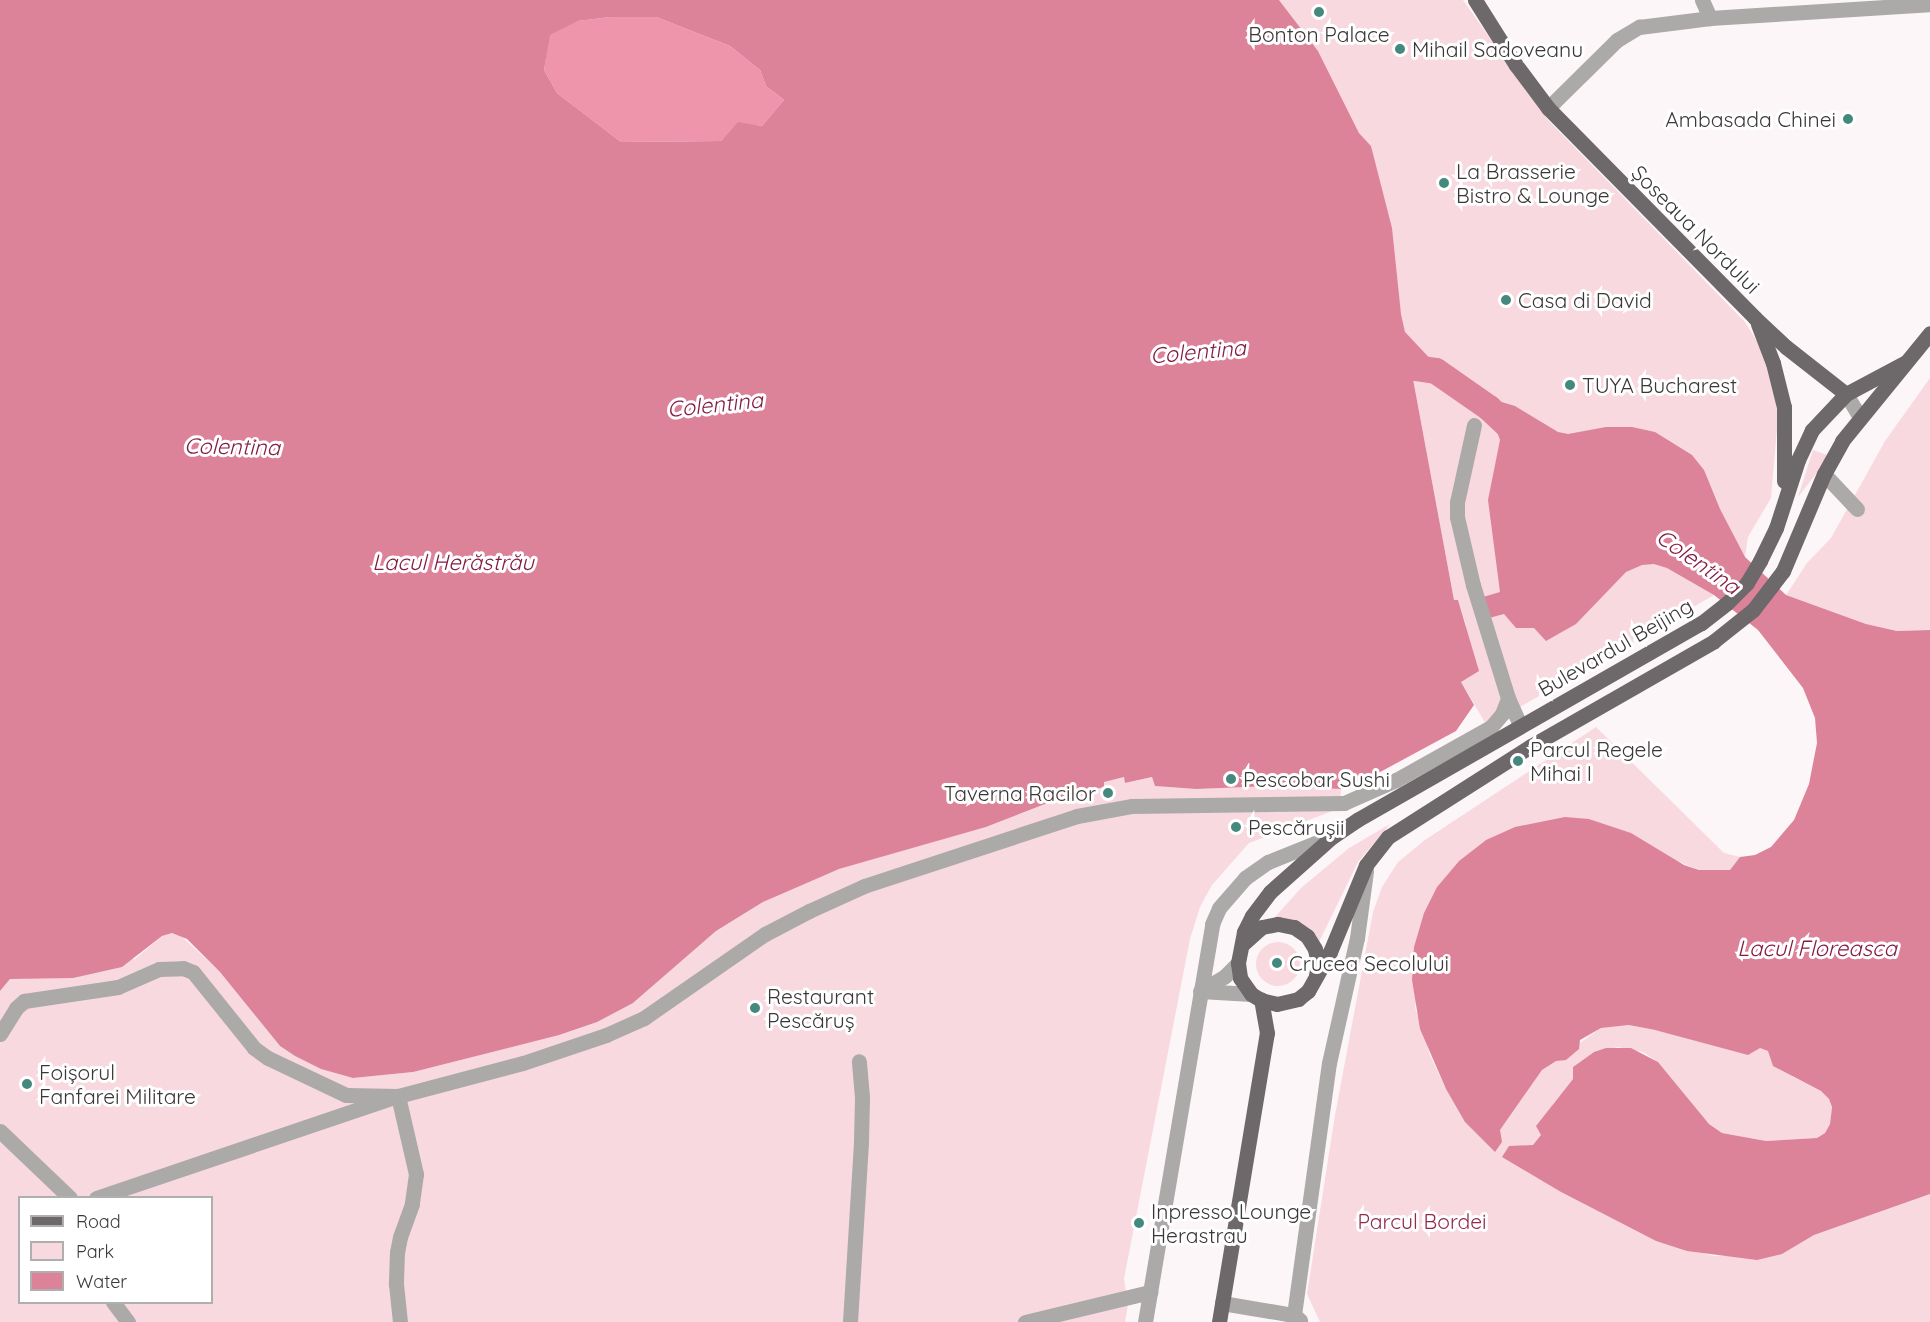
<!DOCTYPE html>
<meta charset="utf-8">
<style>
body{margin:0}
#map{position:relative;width:1930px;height:1322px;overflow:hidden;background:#fdf6f8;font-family:Quicksand,sans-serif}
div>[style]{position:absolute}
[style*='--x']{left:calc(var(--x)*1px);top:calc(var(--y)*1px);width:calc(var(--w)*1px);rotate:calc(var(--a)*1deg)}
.green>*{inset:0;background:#f8d9df}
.round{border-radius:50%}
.forest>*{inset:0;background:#ee94ab}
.water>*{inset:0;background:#dc839a}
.river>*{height:26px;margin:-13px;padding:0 13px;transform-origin:13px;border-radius:13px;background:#dc839a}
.minor>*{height:15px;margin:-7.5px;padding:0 7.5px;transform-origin:7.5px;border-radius:7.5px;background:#aca9a9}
.major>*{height:15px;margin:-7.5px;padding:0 7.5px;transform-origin:7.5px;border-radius:7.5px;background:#6d6869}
.dots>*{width:16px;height:16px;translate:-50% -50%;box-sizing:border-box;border:3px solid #fff;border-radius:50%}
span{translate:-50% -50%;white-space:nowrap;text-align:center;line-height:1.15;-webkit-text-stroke:6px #fff;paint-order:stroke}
.poi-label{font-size:21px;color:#3a3738}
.left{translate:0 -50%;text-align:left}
.right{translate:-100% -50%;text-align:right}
.street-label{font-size:21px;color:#3a3738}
.park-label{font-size:21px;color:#922a4e}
.water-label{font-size:22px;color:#841c43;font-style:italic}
.legend{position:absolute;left:18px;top:1196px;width:195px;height:108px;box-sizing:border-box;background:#fff;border:2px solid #b0afaf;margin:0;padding:8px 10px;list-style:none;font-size:18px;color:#3a3738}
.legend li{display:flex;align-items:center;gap:12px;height:30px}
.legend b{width:30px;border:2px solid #b0afaf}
</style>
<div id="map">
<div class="green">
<div style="clip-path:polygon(1279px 0,1463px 0,1548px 120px,1745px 322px,1761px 348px,1774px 389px,1778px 418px,1771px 498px,1748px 537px,1745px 557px,1730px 578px,1714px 595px,1487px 726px,1461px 682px,1464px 627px,1466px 625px,1458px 600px,1454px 600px,1413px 379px,1419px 372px,1420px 349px,1405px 333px,1401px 314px,1371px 146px,1359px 133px,1318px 51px)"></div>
<div style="clip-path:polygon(1930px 378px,1930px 630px,1897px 631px,1866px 624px,1786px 595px,1807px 563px,1831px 538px,1885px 441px)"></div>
<div style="clip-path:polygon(1813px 450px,1830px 456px,1798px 497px)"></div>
<div style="clip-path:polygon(1596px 727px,1724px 853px,1740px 857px,1730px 870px,1699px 870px,1667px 857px,1630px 833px,1589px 819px,1486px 840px,1459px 861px,1437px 887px,1415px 1007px,1430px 1055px,1446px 1089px,1500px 1130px,1542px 1070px,1601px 1028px,1629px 1025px,1679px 1035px,1721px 1047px,1760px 1048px,1769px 1051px,1793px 1077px,1821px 1091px,1829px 1099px,1832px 1107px,1830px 1124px,1825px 1133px,1817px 1138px,1766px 1141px,1722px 1133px,1709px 1124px,1658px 1062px,1643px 1052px,1618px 1047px,1594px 1052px,1573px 1067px,1573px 1079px,1553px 1104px,1541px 1135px,1533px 1146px,1509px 1147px,1547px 1182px,1561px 1192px,1656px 1241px,1714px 1256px,1782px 1254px,1814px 1235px,1930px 1194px,1930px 1322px,1320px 1322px,1307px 1294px,1335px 1115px,1373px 912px,1382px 887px,1398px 862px,1425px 840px)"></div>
<div style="clip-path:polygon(evenodd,1124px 777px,1126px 783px,1152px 777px,1155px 786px,1196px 789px,1274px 786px,1341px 789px,1340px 808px,1249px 843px,1212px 885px,1200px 907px,1190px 939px,1124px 1279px,1128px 1305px,1125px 1322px,0 1322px,0 991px,10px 979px,31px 978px,135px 959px,162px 936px,171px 933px,180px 935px,220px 972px,280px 1046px,295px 1056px,321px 1069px,353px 1078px,413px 1072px,633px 1003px,716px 931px,763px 902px,800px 884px,839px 869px,986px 827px,1045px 804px,1086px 794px,1086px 791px,1103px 782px,1124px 777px,20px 1198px,212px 1198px,212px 1302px,20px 1302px,20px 1198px)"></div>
<div style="clip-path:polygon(1390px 824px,1358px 862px,1319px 942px,1302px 923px,1275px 917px,1301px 888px,1349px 848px)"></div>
<div class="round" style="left:1256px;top:942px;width:44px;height:44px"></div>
</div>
<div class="forest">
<div style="clip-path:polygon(610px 17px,656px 17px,730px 46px,760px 70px,766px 86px,784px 100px,762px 126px,738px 123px,721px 141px,621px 142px,557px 93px,544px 70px,549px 35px,577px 21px)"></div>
</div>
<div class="water">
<div style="clip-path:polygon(evenodd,0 0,1279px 0,1318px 51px,1359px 133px,1371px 146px,1392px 228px,1401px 314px,1405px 332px,1437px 366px,1433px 375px,1419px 372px,1413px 379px,1454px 600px,1458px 600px,1479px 671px,1461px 682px,1474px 705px,1456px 731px,1358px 784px,1341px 789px,1274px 786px,1196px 789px,1155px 786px,1152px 777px,1125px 783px,1124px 777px,1104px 782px,1104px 787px,1086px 791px,1086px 794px,1045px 804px,986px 827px,839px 869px,763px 902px,716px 931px,633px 1003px,597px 1022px,559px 1035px,413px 1072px,353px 1078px,321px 1069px,295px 1056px,280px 1046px,220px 972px,187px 939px,172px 933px,162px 936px,122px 967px,73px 978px,10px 979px,0 991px,0 0,610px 17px,656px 17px,730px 46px,760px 70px,766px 86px,784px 100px,762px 126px,738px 122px,721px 141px,621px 142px,557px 93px,544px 70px,550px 35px,578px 21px,610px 17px)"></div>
<div style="clip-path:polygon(1495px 400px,1515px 406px,1558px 432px,1568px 434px,1606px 427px,1632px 427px,1655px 432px,1692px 455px,1704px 470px,1720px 509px,1745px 557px,1786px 595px,1866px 624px,1897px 631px,1930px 630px,1930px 1194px,1814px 1235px,1782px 1254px,1757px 1260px,1687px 1251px,1656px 1241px,1561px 1192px,1502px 1157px,1509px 1146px,1533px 1145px,1541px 1135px,1536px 1126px,1573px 1079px,1573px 1067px,1594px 1052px,1606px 1048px,1631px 1048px,1658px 1062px,1709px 1124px,1722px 1133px,1766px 1141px,1817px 1138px,1825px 1133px,1830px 1124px,1832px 1107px,1829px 1099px,1821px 1091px,1773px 1066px,1768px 1051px,1760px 1048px,1748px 1055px,1655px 1030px,1629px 1025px,1601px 1028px,1580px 1040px,1579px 1049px,1566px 1060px,1556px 1061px,1542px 1070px,1500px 1130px,1502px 1142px,1495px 1152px,1465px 1122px,1446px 1089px,1420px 1029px,1412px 980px,1414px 947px,1424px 913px,1437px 887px,1459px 861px,1486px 840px,1515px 827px,1565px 817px,1589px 819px,1631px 833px,1684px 865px,1699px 870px,1730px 870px,1740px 857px,1755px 855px,1771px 847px,1794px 820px,1809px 784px,1817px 743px,1815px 718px,1803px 688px,1758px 630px,1714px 595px,1667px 568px,1654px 564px,1642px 565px,1626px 572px,1576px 624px,1546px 641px,1534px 628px,1516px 628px,1504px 614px,1489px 618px,1483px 597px,1500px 592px,1488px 500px,1500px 440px,1494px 423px,1486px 413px)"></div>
</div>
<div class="river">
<div style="--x:1401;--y:366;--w:35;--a:8"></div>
<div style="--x:1436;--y:371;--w:65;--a:34.9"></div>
<div style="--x:1489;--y:408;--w:34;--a:43"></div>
</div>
<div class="minor">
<div style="--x:1702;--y:0;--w:20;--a:66"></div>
<div style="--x:1548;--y:108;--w:97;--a:-44.6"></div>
<div style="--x:1617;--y:40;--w:26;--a:-31"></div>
<div style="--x:1639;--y:27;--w:72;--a:-7.2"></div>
<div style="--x:1710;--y:18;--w:220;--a:-3.6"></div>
<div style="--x:1846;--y:394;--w:27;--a:59"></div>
<div style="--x:1474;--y:425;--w:79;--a:102.4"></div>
<div style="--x:1457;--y:502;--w:15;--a:90"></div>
<div style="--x:1457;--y:517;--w:70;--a:76.8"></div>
<div style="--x:1473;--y:585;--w:118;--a:72.8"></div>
<div style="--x:1508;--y:698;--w:30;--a:66"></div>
<div style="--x:1824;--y:474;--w:48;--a:46.7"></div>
<div style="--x:1202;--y:990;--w:27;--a:-31"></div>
<div style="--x:1225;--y:976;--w:18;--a:-45"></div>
<div style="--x:1200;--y:991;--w:51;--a:3.4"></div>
<div style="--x:0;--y:1034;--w:31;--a:-58"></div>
<div style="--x:16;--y:1008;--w:11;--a:-41"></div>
<div style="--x:24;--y:1001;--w:95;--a:-8.5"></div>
<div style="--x:118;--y:987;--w:45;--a:-23.7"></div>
<div style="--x:159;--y:969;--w:24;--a:-2"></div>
<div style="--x:183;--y:968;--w:11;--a:22"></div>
<div style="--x:193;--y:972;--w:97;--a:51.2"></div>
<div style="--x:254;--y:1048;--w:17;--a:36"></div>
<div style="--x:268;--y:1058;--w:86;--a:25.4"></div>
<div style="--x:346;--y:1095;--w:52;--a:1.1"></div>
<div style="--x:398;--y:1096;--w:129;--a:-14.8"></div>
<div style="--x:523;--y:1063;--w:88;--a:-18.6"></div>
<div style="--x:606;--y:1035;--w:42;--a:-24.1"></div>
<div style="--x:644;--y:1018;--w:147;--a:-34.8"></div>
<div style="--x:765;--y:934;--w:50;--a:-27.6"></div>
<div style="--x:809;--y:911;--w:60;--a:-24.4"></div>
<div style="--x:864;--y:886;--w:224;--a:-18.2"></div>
<div style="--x:1077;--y:816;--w:56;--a:-10.3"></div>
<div style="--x:1132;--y:806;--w:212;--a:-0.8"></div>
<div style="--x:1344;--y:803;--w:57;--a:-23.9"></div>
<div style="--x:1396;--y:780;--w:109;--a:-29.2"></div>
<div style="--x:1491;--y:727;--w:17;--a:-50"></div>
<div style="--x:1502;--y:714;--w:17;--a:-69"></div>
<div style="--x:0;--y:1131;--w:97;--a:43.7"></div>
<div style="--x:96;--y:1198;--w:319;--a:-18.7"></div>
<div style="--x:398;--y:1096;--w:80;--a:77"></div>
<div style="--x:416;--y:1174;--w:30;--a:98"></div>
<div style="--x:412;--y:1204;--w:35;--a:110"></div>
<div style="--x:400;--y:1237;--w:15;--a:101"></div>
<div style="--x:397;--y:1252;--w:32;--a:92"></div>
<div style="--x:396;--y:1284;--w:38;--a:84"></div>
<div style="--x:113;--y:1302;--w:25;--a:53"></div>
<div style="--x:1222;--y:1303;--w:73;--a:9.5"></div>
<div style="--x:1294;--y:1315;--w:8;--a:40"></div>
<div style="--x:850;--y:1322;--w:180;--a:-86.5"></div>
<div style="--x:861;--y:1142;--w:45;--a:-88.7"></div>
<div style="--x:862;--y:1097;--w:36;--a:-95"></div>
<div style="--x:1025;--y:1322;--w:129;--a:-13.5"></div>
<div style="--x:1145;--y:1322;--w:404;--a:-80.4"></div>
<div style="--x:1212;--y:924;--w:17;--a:-66"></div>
<div style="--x:1219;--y:908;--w:40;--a:-49"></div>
<div style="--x:1245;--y:878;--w:28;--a:-35"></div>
<div style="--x:1268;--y:862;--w:67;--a:-22"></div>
<div style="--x:1293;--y:1322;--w:261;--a:-82.1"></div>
<div style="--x:1329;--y:1063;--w:128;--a:-77.4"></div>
<div style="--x:1357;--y:938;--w:68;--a:-82.3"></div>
</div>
<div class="major">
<div style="--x:1475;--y:0;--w:77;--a:57.8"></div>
<div style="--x:1516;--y:65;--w:54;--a:53.3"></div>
<div style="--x:1548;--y:108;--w:295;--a:45.4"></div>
<div style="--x:1755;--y:318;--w:42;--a:43.1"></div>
<div style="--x:1786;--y:347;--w:76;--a:38.1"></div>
<div style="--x:1758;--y:324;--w:42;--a:69"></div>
<div style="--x:1773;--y:363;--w:45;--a:76"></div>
<div style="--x:1784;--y:407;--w:74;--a:90"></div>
<div style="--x:1904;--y:363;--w:66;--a:151.9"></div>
<div style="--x:1846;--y:394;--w:50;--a:133.4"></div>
<div style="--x:1812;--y:430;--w:33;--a:115"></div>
<div style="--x:1798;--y:460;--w:71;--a:107.9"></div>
<div style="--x:1776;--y:528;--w:37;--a:116"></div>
<div style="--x:1760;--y:561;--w:26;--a:121"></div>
<div style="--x:1747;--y:583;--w:28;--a:135"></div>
<div style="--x:1727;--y:603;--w:33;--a:142"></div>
<div style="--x:1701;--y:623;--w:396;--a:150.2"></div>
<div style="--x:1357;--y:820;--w:29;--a:146"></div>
<div style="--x:1333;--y:836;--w:84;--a:138.4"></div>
<div style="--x:1270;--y:892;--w:30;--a:127"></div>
<div style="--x:1252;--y:916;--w:18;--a:117"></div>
<div style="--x:1244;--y:932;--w:32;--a:101"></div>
<div style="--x:1238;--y:963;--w:15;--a:82"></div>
<div style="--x:1240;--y:978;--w:19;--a:55"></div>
<div style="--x:1251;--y:994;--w:12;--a:31"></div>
<div style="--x:1261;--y:1000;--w:16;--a:14"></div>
<div style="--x:1277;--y:1004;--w:22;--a:-13"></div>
<div style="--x:1298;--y:999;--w:13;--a:-39"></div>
<div style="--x:1308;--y:991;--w:45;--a:-60.6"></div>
<div style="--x:1330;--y:952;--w:94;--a:-67.5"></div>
<div style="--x:1366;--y:865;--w:36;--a:-52"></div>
<div style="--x:1388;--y:837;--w:169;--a:-32.5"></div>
<div style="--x:1531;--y:746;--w:211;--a:-29.8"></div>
<div style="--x:1714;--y:641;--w:50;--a:-38.5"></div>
<div style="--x:1753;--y:610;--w:49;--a:-52.4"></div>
<div style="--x:1783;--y:571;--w:105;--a:-67.1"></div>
<div style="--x:1824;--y:474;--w:38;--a:-61"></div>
<div style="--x:1842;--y:441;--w:139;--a:-50.8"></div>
<div style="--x:1244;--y:943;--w:24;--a:-42"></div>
<div style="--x:1262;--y:927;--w:16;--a:-11"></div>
<div style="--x:1278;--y:924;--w:16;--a:11"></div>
<div style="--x:1294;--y:927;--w:16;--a:35"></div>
<div style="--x:1307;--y:936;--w:15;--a:58"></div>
<div style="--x:1315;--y:949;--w:16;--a:79"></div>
<div style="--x:1318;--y:965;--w:10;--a:101"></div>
<div style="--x:1219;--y:1322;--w:293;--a:-80.6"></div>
<div style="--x:1267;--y:1033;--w:34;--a:-100"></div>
</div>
<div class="dots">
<div style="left:1319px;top:12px;background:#45897e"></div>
<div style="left:1400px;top:49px;background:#45897e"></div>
<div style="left:1848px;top:119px;background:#45897e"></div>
<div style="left:1444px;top:183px;background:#45897e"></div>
<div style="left:1506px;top:300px;background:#45897e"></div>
<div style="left:1570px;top:385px;background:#45897e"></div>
<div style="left:1518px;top:761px;background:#45897e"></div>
<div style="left:1231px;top:779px;background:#45897e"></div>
<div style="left:1108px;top:793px;background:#45897e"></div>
<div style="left:1236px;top:827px;background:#45897e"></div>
<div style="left:1277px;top:963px;background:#45897e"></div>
<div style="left:755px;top:1008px;background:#45897e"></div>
<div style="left:27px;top:1084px;background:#45897e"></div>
<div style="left:1139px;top:1223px;background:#45897e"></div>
</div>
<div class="poi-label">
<span style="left:1319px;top:34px">Bonton Palace</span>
<span class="left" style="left:1412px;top:49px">Mihail Sadoveanu</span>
<span class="right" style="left:1836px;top:119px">Ambasada Chinei</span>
<span class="left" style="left:1456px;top:183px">La Brasserie<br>Bistro &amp; Lounge</span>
<span class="left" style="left:1518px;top:300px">Casa di David</span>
<span class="left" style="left:1582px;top:385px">TUYA Bucharest</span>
<span class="left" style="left:1530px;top:761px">Parcul Regele<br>Mihai I</span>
<span class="left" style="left:1243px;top:779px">Pescobar Sushi</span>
<span class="right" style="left:1096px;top:793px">Taverna Racilor</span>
<span class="left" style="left:1248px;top:827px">Pescărușii</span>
<span class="left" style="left:1289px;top:963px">Crucea Secolului</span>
<span class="left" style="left:767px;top:1008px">Restaurant<br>Pescăruș</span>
<span class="left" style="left:39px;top:1084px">Foișorul<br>Fanfarei Militare</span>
<span class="left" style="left:1151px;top:1223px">Inpresso Lounge<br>Herastrau</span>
</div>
<div class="street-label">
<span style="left:1696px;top:229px;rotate:45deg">Șoseaua Nordului</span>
<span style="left:1615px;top:647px;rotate:-30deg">Bulevardul Beijing</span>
</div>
<div class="park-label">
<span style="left:1422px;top:1221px">Parcul Bordei</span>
</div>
<div class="water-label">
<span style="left:1198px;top:352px;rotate:-5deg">Colentina</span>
<span style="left:715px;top:405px;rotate:-6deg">Colentina</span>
<span style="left:232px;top:447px;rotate:1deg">Colentina</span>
<span style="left:1698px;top:562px;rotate:35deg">Colentina</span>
<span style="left:453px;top:563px">Lacul Herăstrău</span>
<span style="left:1817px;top:949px">Lacul Floreasca</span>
</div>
<ul class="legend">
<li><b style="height:8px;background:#6d6869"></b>Road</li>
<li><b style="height:16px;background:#f8d9df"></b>Park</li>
<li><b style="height:16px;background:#dc839a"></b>Water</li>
</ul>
</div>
